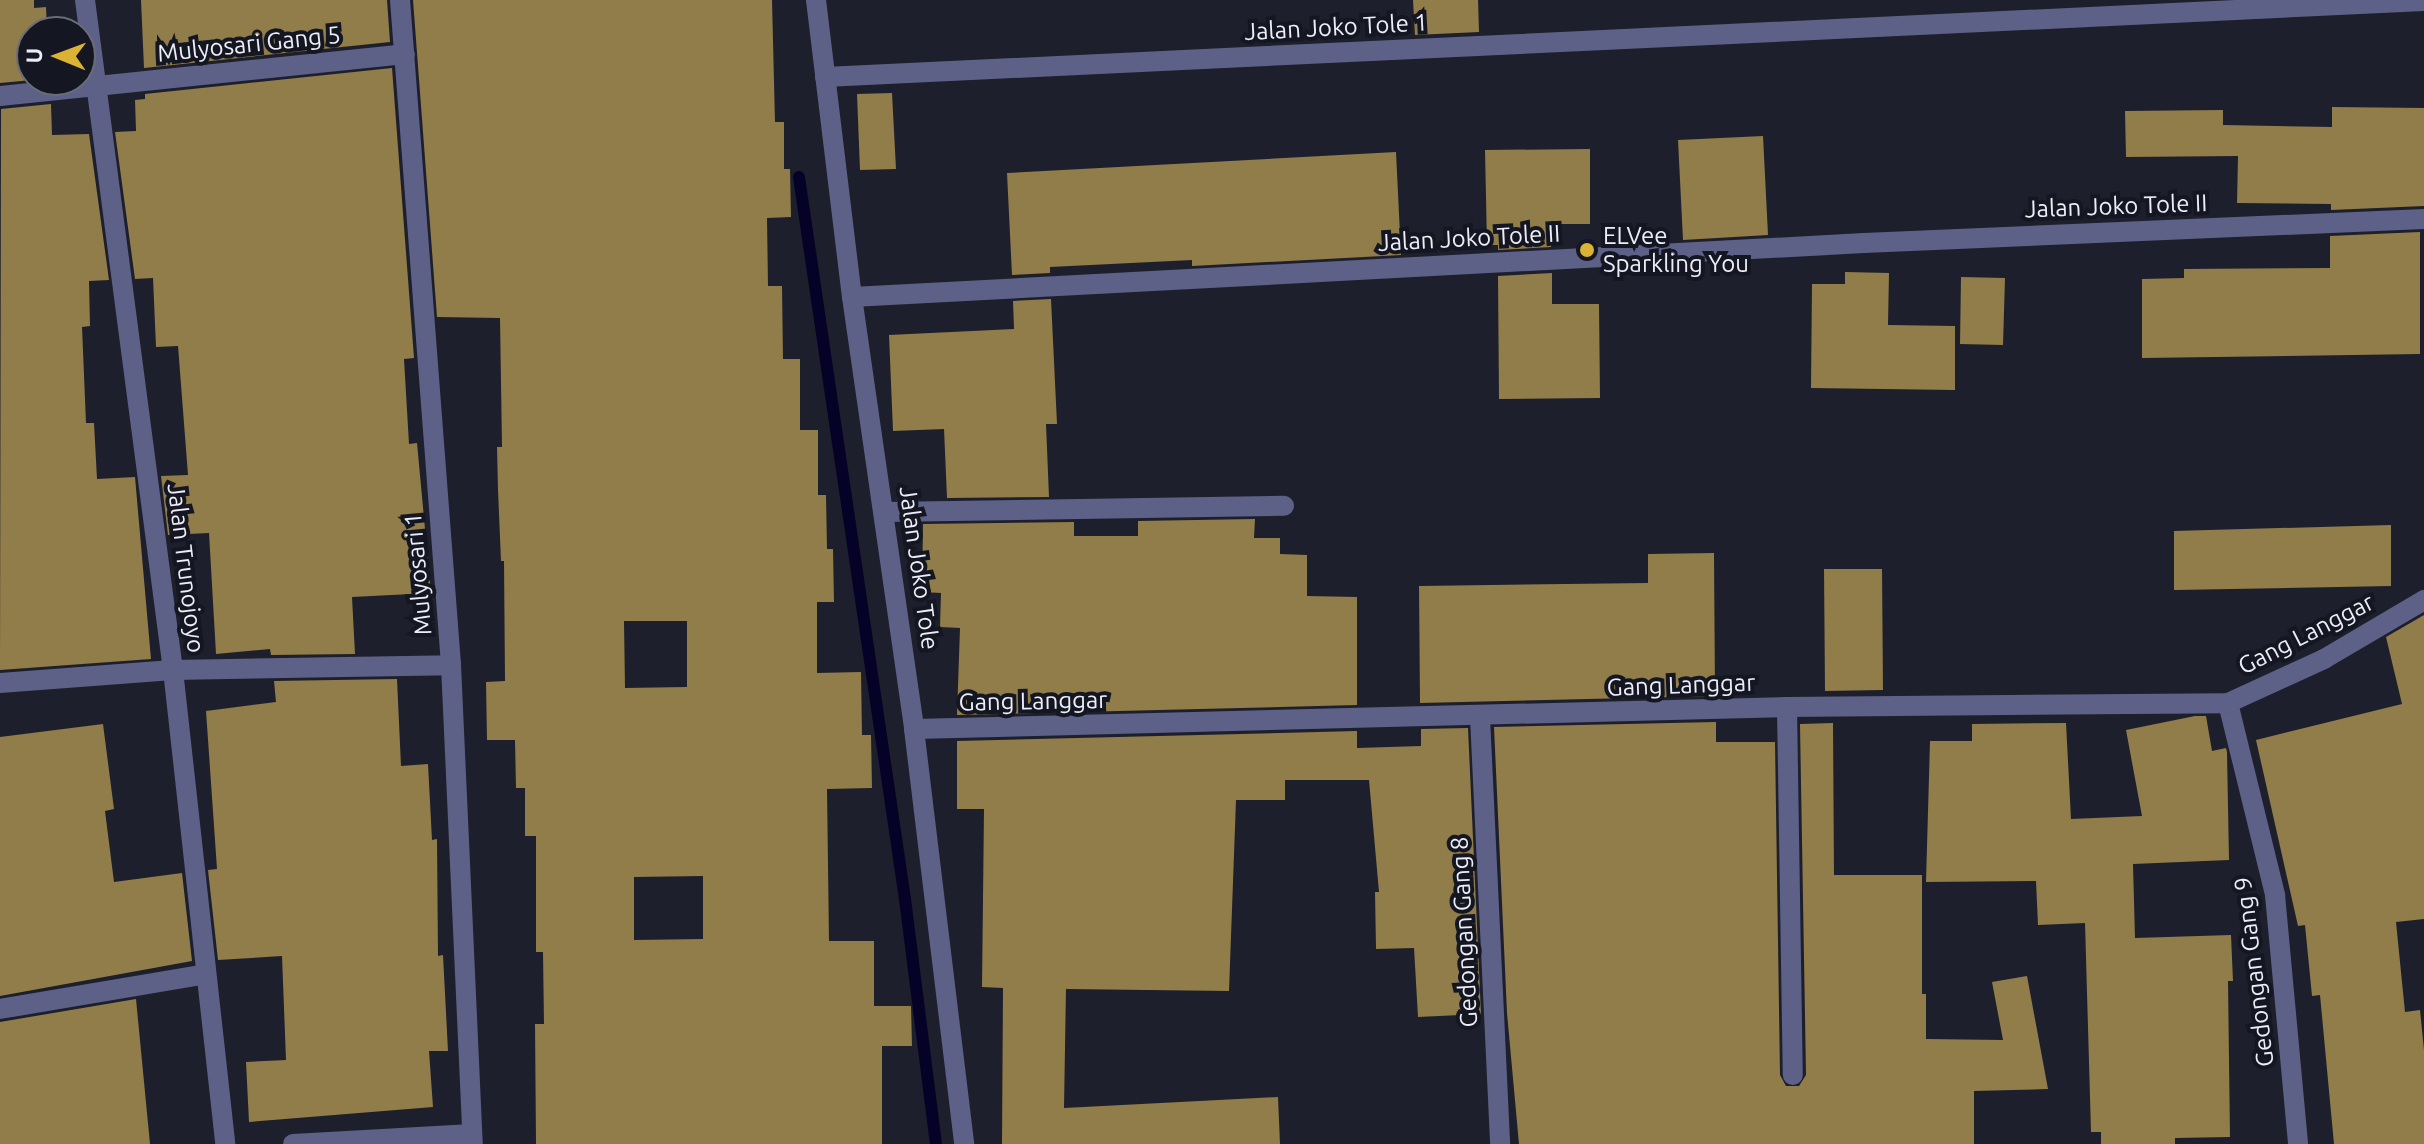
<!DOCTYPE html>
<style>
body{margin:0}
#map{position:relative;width:2424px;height:1144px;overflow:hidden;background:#1e1f2c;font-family:Ubuntu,sans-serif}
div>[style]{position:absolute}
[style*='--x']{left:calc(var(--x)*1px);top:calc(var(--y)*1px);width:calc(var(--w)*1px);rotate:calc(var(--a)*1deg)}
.stream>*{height:12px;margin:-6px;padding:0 6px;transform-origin:6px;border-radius:6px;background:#060227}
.building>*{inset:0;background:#917d49}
.minor>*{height:20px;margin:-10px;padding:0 10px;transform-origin:10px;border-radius:10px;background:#5d6187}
.dots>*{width:22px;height:22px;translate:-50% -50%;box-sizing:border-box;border:4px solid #141622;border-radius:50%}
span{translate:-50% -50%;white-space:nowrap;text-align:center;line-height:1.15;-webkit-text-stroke:8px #141622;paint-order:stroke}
.street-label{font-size:24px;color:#ecedf6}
.poi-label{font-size:24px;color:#ecedf6}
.left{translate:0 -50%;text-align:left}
.north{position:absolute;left:16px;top:16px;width:80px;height:80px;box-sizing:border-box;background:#141622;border:2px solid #6a6c77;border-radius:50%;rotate:271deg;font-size:22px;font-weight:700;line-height:32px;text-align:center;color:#ecedf6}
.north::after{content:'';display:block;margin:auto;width:28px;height:36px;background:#dbb233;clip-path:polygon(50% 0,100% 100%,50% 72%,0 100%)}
</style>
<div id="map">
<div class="stream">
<div style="--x:799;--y:177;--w:730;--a:81.65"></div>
<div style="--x:905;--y:899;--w:247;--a:82.8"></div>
</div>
<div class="building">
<div style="clip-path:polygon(0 0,34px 0,34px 8px,46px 7px,47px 32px,32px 32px,32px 80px,0 83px)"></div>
<div style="clip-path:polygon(141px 0,387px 0,390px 42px,144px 68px)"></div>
<div style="clip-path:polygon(evenodd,413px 0,772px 0,775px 122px,784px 122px,784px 169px,790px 169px,791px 217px,767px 218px,768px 286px,782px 286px,783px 359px,800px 359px,800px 430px,818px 430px,818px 495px,826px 495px,827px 549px,833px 549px,834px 602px,817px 602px,817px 673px,861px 672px,862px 735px,871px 735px,872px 788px,827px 789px,829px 941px,874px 941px,874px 1006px,911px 1006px,912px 1046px,882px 1046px,882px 1144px,536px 1144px,535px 1024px,544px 1024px,543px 952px,536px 952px,536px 836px,525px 836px,525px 788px,516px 788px,515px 740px,487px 740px,486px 682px,505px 681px,504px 561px,501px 561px,498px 490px,497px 447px,502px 447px,500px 318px,437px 317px,413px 0,624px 621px,687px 621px,687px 687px,625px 688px,624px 621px,413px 0,703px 876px,703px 939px,634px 940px,634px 877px,703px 876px)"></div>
<div style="clip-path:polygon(1413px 0,1478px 0,1479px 32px,1415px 35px)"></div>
<div style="clip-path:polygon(392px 68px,414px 358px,404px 359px,409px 444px,417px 443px,431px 593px,352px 597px,355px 654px,271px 655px,270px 649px,216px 654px,209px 533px,168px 535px,161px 476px,188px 475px,178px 346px,156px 347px,153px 278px,135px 279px,115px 132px,136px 131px,135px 100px,145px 99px,145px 94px)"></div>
<div style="clip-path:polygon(892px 93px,896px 169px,860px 170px,857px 94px)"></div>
<div style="clip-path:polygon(51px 104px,52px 135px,89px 134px,109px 280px,89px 281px,90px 326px,82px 327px,86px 423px,94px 423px,97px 479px,135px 477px,151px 659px,0 670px,1px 109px)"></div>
<div style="clip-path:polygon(2332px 107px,2424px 108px,2424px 206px,2331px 210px,2331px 204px,2237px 203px,2238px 156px,2126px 157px,2125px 111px,2223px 110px,2223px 125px,2332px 127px)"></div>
<div style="clip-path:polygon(1763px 136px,1768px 235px,1683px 240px,1678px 140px)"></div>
<div style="clip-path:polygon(1590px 149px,1590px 224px,1551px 224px,1551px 247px,1498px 250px,1498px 245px,1487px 245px,1485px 150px)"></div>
<div style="clip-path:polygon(1396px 152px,1401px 255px,1192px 266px,1192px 260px,1050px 267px,1050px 273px,1012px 275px,1007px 173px)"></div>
<div style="clip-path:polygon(2420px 232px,2420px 354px,2142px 358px,2142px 279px,2184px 278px,2184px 269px,2330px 268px,2330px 236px)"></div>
<div style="clip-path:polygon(1845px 272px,1889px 273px,1888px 325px,1955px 326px,1955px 390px,1811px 388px,1812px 284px,1845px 284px)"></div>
<div style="clip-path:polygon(1552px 273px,1552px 304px,1599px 304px,1600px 398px,1499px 399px,1498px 276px)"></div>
<div style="clip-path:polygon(1961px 277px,2005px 278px,2003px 345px,1960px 344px)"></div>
<div style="clip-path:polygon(1051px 299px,1057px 424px,1046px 424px,1049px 497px,947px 498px,944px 429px,893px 431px,889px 335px,1014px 329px,1013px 301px)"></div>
<div style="clip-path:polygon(1255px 519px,1254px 538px,1280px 538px,1280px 554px,1307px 555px,1307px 596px,1357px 597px,1357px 705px,957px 715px,960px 628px,940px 627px,941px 593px,922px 592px,923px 524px,1074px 522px,1074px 536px,1138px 536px,1138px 521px)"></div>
<div style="clip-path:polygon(2391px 525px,2391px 586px,2174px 590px,2174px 531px)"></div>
<div style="clip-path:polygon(1714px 553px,1715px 696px,1420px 703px,1419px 586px,1648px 583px,1648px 554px)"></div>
<div style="clip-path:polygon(1824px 569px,1882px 569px,1883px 690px,1825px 691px)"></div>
<div style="clip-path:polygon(2424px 615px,2424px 919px,2396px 922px,2405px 1012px,2420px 1010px,2424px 1050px,2424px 1144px,2334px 1144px,2320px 995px,2312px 996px,2305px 925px,2298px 926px,2256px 740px,2402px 704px,2386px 637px)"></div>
<div style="clip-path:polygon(397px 679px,401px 766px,428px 764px,432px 840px,437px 839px,438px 956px,443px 955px,448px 1051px,429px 1051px,433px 1107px,249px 1122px,246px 1062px,286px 1060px,282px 956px,218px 960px,208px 870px,217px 869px,206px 711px,276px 702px,274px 681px)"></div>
<div style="clip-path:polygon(2195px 716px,2206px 716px,2212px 751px,2226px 748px,2227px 752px,2229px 860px,2133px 864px,2135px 938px,2231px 935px,2233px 981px,2228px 981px,2230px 1137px,2175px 1138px,2175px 1144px,2101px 1144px,2101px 1132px,2091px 1132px,2085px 923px,2038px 925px,2036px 881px,1926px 882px,1930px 741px,1972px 741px,1972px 724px,2066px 723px,2071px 819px,2142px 816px,2126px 730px)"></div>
<div style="clip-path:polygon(1716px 722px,1716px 742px,1775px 742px,1780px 1075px,1786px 1086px,1799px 1086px,1806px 1075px,1800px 724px,1833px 723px,1834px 875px,1922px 875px,1922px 994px,1926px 994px,1926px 1039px,2003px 1040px,1992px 982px,2027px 976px,2048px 1089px,1974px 1091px,1974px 1144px,1519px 1144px,1507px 1013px,1494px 727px)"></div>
<div style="clip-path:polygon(103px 724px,114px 809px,105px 811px,114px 882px,182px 873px,192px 961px,0 996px,0 737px)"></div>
<div style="clip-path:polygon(1468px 728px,1481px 1014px,1418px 1017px,1414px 948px,1376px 949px,1375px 892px,1379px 892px,1369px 780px,1285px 780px,1285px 800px,1236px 800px,1229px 991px,1066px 989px,1064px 1108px,1278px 1097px,1280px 1144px,1002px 1144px,1003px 988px,982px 987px,984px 809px,957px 809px,957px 741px,1357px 731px,1357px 748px,1421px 746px,1421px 729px)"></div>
<div style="clip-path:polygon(136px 999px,150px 1144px,0 1144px,0 1022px)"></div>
</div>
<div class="minor">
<div style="--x:85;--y:0;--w:676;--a:82.52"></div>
<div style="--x:173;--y:670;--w:477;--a:83.7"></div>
<div style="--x:400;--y:0;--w:667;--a:85.61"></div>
<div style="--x:451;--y:665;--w:480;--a:87.4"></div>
<div style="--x:816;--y:0;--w:299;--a:83.1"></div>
<div style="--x:852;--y:297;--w:436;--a:81.8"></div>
<div style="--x:914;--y:729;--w:418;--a:83.1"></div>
<div style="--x:825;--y:77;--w:1601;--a:-2.72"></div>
<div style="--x:0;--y:96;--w:407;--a:-5.9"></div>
<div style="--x:852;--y:297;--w:1013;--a:-3.05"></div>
<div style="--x:1864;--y:243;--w:561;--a:-2.45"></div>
<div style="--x:885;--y:512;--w:399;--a:-0.9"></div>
<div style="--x:0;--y:683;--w:173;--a:-4.3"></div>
<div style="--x:173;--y:670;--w:278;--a:-1"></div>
<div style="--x:2228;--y:703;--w:198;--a:76.2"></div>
<div style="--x:2275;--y:895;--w:250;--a:84.7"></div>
<div style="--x:1787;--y:707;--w:368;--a:89.1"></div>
<div style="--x:1480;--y:717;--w:427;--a:87.3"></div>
<div style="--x:914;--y:729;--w:873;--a:-1.44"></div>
<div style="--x:1787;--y:707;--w:441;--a:-0.5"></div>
<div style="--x:2228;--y:703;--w:106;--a:-24.6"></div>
<div style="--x:2324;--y:659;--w:116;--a:-30.5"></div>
<div style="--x:0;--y:1009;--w:209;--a:-9.6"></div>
<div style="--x:293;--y:1144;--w:179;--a:-3.2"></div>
</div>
<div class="dots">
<div style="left:1587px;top:250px;background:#dbb233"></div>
</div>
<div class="street-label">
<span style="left:1336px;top:27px;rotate:-3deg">Jalan Joko Tole 1</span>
<span style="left:249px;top:44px;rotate:-6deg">Mulyosari Gang 5</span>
<span style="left:2116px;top:206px;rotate:-2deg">Jalan Joko Tole II</span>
<span style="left:1469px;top:238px;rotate:-3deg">Jalan Joko Tole II</span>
<span style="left:186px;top:568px;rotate:83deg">Jalan Trunojoyo</span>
<span style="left:919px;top:568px;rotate:82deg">Jalan Joko Tole</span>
<span style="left:418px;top:574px;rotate:-95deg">Mulyosari 1</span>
<span style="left:2306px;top:634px;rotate:-27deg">Gang Langgar</span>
<span style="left:1681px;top:685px;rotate:-2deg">Gang Langgar</span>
<span style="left:1033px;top:701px;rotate:-1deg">Gang Langgar</span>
<span style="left:1464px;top:932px;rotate:-93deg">Gedongan Gang 8</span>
<span style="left:2254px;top:972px;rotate:-97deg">Gedongan Gang 9</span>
</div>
<div class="poi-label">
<span class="left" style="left:1603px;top:250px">ELVee<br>Sparkling You</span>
</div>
<div class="north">U</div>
</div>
